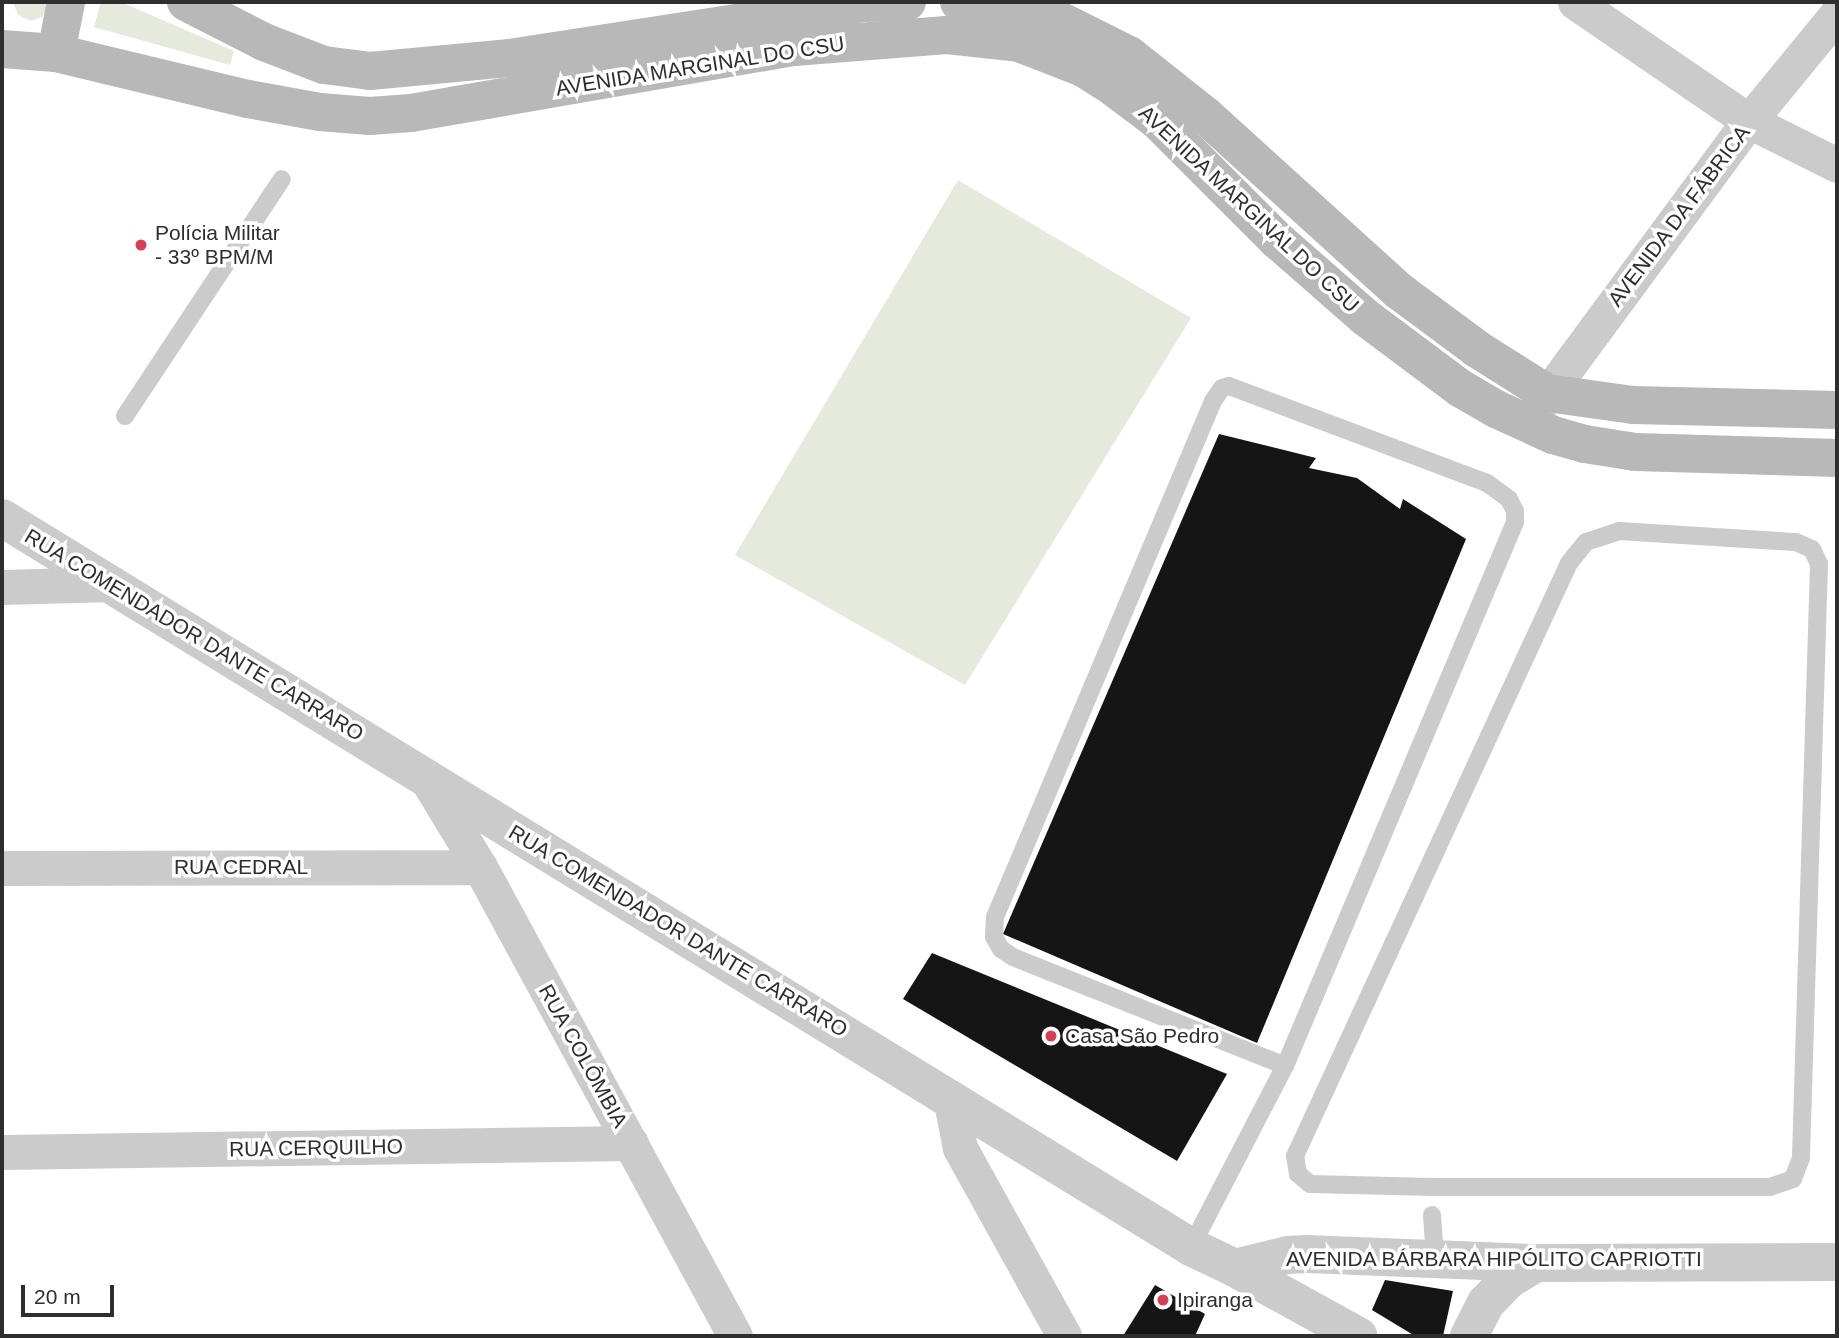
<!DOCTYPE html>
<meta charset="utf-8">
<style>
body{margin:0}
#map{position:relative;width:1839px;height:1338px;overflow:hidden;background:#fff;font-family:Helvetica,sans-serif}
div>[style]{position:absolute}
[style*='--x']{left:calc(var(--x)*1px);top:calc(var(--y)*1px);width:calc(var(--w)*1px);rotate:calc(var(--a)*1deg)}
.green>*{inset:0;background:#e5eadd}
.building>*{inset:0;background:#151515}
.service>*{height:18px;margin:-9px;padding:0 9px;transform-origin:9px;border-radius:9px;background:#cbcbcb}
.minor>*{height:35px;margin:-17.5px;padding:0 17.5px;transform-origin:17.5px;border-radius:17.5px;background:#cbcbcb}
.tertiary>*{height:38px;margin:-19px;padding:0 19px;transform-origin:19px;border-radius:19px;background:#cbcbcb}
.secondary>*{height:38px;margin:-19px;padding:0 19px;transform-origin:19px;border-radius:19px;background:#b8b8b8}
.dots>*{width:19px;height:19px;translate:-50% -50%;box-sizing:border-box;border:4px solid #fff;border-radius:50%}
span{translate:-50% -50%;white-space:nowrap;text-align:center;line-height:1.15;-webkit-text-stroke:7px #fff;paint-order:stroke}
.street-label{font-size:21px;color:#2e2e2e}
.poi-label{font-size:21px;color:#2e2e2e}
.left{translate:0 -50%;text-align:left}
.frame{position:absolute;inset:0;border:4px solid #2e2e2e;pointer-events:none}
.scale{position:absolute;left:21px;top:1285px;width:93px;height:32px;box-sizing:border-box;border:4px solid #2e2e2e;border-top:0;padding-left:9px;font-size:21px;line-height:24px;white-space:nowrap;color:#2e2e2e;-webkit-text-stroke:5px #fff;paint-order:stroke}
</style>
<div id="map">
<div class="green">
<div style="clip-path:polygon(13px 2px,51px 2px,42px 17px,31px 21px,18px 15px)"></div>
<div style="clip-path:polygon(101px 2px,121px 2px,234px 51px,230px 65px,94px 27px)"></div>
<div style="clip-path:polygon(958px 180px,1191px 318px,965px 685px,735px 555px)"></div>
</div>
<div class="building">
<div style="clip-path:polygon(1219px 434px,1316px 458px,1309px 468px,1357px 478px,1400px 509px,1403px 499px,1466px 539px,1257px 1043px,1003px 934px)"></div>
<div style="clip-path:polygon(932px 953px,1227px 1074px,1177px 1161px,903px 999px)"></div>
<div style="clip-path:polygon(1385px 1280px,1453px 1291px,1443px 1336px,1415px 1336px,1372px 1310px)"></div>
<div style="clip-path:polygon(1155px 1285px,1205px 1314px,1195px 1336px,1123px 1336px)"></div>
</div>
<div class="service">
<div style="--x:125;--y:416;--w:284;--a:-56.5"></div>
<div style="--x:1619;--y:531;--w:177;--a:3.6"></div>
<div style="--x:1796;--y:542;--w:17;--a:24"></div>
<div style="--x:1812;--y:549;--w:17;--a:65"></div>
<div style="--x:1819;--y:564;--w:594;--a:91.74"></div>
<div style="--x:1801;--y:1158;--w:22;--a:111"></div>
<div style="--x:1793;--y:1179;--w:24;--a:161"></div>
<div style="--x:1770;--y:1187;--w:338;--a:180"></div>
<div style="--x:1432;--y:1187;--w:122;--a:-178.6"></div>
<div style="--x:1310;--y:1184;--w:16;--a:-140"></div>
<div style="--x:1298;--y:1174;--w:18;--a:-99"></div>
<div style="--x:1295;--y:1156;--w:653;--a:-65.2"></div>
<div style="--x:1569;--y:563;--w:27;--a:-51"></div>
<div style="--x:1586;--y:542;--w:35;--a:-18"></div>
<div style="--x:1432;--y:1215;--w:42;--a:85.9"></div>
<div style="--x:1191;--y:1247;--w:204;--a:-62.6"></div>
<div style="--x:1285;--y:1066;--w:591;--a:-67.08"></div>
<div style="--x:1515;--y:522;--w:11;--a:-90"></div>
<div style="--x:1515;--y:511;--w:13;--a:-117"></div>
<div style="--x:1509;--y:499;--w:27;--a:-144"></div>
<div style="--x:1487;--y:483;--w:276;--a:-159.4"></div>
<div style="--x:1229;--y:386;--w:7;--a:164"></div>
<div style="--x:1222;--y:388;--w:16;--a:125"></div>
<div style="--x:1213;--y:401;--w:560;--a:112.9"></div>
<div style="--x:995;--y:917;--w:20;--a:93"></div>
<div style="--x:994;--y:937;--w:14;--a:60"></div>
<div style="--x:1001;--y:949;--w:14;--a:34"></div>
<div style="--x:1013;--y:957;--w:293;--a:21.8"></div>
</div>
<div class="minor">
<div style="--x:1575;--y:2;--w:211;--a:34.4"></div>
<div style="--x:1749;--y:121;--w:98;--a:26.6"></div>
<div style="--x:1532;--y:415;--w:365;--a:-53.6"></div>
<div style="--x:1749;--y:121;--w:139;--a:-50.6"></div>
<div style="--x:2;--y:587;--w:111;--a:-1.5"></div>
<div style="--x:426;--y:778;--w:104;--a:58.8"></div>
<div style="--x:480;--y:867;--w:534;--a:61.47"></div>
<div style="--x:2;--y:868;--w:478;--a:-0.1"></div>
<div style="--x:950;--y:1097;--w:52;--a:78.9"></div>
<div style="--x:960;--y:1148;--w:215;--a:61"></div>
<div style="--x:2;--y:1152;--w:629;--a:-0.82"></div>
</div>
<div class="tertiary">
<div style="--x:2;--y:518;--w:1395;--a:31.51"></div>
<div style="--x:1191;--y:1247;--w:49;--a:25.5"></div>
<div style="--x:1235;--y:1268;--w:141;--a:28.9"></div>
<div style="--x:1235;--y:1268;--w:55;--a:-13.8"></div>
<div style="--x:1288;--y:1255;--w:19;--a:-3"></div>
<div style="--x:1307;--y:1254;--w:229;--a:2.3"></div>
<div style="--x:1536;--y:1263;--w:301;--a:-0.2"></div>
<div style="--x:1469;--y:1336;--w:37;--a:-63"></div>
<div style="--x:1486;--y:1303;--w:32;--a:-46"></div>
<div style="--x:1508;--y:1280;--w:33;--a:-31"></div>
</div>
<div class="secondary">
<div style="--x:186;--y:2;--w:88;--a:27.1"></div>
<div style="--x:264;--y:42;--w:64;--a:21"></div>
<div style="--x:324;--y:65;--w:46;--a:7.4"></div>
<div style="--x:370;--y:71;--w:141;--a:-5.3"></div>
<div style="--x:510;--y:58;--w:359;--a:-8.8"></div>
<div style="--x:865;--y:3;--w:42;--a:-1.4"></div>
<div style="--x:959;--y:2;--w:56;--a:3.1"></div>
<div style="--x:1015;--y:5;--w:38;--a:17"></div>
<div style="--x:1051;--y:16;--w:87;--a:26.6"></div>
<div style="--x:1129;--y:55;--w:98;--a:38.4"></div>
<div style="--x:1206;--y:116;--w:261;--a:42.2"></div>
<div style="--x:1399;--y:291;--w:97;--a:36.6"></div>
<div style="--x:1477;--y:349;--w:83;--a:32.2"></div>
<div style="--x:1547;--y:393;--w:87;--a:7.9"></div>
<div style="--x:1633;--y:405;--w:204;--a:1.4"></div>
<div style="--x:2;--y:49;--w:54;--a:4.2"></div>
<div style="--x:56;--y:53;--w:197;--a:13.5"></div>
<div style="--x:248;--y:99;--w:73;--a:10.2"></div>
<div style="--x:320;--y:112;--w:50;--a:4.6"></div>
<div style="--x:370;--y:116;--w:41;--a:-4.2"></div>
<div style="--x:411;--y:113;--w:389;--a:-9.8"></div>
<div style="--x:794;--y:47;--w:153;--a:-4.5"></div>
<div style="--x:947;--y:35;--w:72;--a:6.3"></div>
<div style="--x:1019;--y:43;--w:69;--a:21.3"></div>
<div style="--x:1083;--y:68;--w:36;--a:32"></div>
<div style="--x:1113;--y:87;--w:55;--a:36.9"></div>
<div style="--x:1157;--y:120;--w:170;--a:45"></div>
<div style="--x:1277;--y:240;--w:117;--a:41.2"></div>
<div style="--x:1365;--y:317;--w:119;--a:36.8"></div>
<div style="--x:1460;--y:388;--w:42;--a:30.3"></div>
<div style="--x:1496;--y:409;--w:63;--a:24.5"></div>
<div style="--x:1553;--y:435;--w:33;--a:16"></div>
<div style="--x:1585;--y:444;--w:51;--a:9.1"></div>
<div style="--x:1635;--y:452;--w:202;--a:1.7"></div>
<div style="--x:56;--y:53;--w:52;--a:-78.9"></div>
</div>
<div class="dots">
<div style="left:141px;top:245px;background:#d63f55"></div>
<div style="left:1051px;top:1036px;background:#d63f55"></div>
<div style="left:1163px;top:1300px;background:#d63f55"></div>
</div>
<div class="street-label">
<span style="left:700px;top:66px;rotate:-9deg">AVENIDA MARGINAL DO CSU</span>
<span style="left:1249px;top:209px;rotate:43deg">AVENIDA MARGINAL DO CSU</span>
<span style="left:1679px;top:216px;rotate:-53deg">AVENIDA DA FÁBRICA</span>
<span style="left:194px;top:635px;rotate:31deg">RUA COMENDADOR DANTE CARRARO</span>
<span style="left:241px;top:867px">RUA CEDRAL</span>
<span style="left:678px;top:931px;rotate:31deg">RUA COMENDADOR DANTE CARRARO</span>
<span style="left:583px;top:1056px;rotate:61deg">RUA COLÔMBIA</span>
<span style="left:316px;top:1148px;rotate:-1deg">RUA CERQUILHO</span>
<span style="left:1494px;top:1259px">AVENIDA BÁRBARA HIPÓLITO CAPRIOTTI</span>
</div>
<div class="poi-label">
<span class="left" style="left:155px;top:245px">Polícia Militar<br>- 33º BPM/M</span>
<span class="left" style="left:1065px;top:1036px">Casa São Pedro</span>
<span class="left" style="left:1177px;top:1300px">Ipiranga</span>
</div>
<div class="frame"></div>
<div class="scale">20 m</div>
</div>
